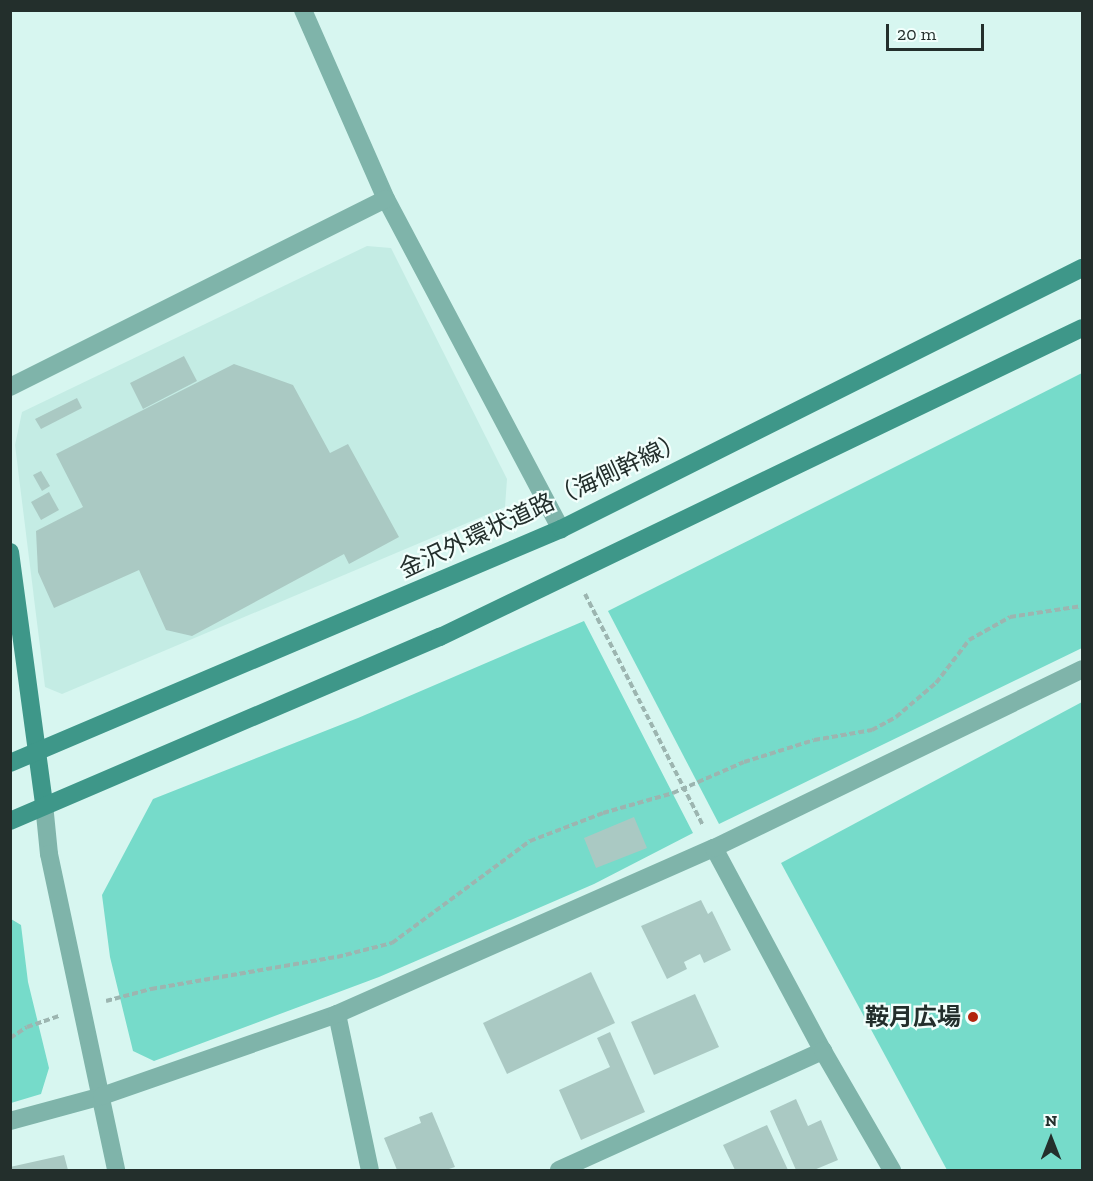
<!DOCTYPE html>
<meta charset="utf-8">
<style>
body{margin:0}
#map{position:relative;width:1093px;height:1181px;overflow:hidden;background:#d7f6f0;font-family:"Zilla Slab","Noto Sans JP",serif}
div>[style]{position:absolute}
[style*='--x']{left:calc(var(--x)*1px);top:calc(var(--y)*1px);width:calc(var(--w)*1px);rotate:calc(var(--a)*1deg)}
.built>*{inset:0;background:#c4ece4}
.green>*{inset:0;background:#76dbca}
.building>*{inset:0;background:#aac9c3}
.path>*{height:4px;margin-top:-2px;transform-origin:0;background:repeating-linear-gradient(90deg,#9cb5b0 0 6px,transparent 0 9px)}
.street>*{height:18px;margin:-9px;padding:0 9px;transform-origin:9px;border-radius:9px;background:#7fb4aa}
.secondary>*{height:18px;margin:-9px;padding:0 9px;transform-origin:9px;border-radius:9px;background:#3e9789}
.dots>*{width:16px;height:16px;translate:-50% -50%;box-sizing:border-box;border:3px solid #f2fffc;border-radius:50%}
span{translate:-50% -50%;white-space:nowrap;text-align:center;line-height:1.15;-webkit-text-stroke:4.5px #f2fffc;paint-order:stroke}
.street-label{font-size:24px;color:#232f2c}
.poi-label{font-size:24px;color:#232f2c;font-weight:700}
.right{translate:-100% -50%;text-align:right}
.frame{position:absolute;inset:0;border:12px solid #232f2c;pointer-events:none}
.north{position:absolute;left:1021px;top:1109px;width:60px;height:60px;-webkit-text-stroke:4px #f2fffc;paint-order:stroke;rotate:0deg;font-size:16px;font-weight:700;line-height:24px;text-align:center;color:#232f2c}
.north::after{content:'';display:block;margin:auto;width:21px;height:27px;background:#232f2c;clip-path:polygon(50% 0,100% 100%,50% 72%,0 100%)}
.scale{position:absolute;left:886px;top:24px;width:98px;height:27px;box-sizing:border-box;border:3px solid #232f2c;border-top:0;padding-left:8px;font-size:18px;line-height:21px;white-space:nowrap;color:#232f2c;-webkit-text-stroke:4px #f2fffc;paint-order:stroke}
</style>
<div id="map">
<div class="built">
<div style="clip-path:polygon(367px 246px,391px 248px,507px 479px,505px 507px,62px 694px,45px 687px,15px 445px,22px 412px)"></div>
</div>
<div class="green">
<div style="clip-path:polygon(1082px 373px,1082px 648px,719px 824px,608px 611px)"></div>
<div style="clip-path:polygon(584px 621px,693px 833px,594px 884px,379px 977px,154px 1061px,133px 1051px,110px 957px,102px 895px,153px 799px,358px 718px)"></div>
<div style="clip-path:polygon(1082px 702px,1082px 1170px,947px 1170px,781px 863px)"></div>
<div style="clip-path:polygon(11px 919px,21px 925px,28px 982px,49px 1068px,41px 1094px,11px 1103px)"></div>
</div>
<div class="building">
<div style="clip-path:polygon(184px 356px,197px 381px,143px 409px,130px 383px)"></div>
<div style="clip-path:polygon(234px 364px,293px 385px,330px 453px,348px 444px,399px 537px,349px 564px,344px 554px,192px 636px,166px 630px,139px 570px,54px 608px,38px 572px,36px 531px,83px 507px,56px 454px)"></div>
<div style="clip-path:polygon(77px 398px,82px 408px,41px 429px,35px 419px)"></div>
<div style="clip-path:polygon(41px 471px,50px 486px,42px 491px,33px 475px)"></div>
<div style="clip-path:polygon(49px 492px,59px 510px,41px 520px,31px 502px)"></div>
<div style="clip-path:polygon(634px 817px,647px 848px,596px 868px,584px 838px)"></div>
<div style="clip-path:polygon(701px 900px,708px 914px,712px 911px,731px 950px,704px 963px,700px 954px,684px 962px,687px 969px,667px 979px,641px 926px)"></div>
<div style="clip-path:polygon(591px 972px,615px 1023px,507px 1074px,483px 1023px)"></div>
<div style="clip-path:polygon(695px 994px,719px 1047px,654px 1075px,631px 1022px)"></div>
<div style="clip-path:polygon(610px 1032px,645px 1112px,581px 1140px,559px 1090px,610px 1067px,597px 1038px)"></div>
<div style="clip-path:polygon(796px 1099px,808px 1126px,821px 1120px,838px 1160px,814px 1170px,796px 1170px,770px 1111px)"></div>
<div style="clip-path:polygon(432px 1112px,455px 1167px,446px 1170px,397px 1170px,384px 1138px,421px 1123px,419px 1117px)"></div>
<div style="clip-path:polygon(767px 1125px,788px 1170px,735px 1170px,723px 1145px)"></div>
<div style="clip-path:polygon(64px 1155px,68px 1170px,10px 1170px,10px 1167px)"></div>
</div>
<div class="path">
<div style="--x:585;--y:594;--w:260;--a:63"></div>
<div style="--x:106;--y:1001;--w:47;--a:-14.9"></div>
<div style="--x:151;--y:989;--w:189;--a:-9.8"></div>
<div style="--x:337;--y:957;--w:57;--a:-14.3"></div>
<div style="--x:392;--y:943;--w:172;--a:-36.5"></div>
<div style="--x:530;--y:841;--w:78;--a:-21"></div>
<div style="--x:603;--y:813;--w:73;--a:-15.9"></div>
<div style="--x:673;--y:793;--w:77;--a:-23.6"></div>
<div style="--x:744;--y:762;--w:73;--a:-17.4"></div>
<div style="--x:814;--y:740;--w:59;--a:-9.8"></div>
<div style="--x:872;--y:730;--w:27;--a:-28"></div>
<div style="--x:896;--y:717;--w:52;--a:-40.4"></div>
<div style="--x:936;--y:683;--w:54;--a:-52.5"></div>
<div style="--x:969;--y:640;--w:47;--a:-29.3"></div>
<div style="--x:1010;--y:617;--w:73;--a:-8.7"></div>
<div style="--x:10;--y:1038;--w:20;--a:-33"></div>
<div style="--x:27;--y:1027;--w:34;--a:-19"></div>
</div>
<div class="street">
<div style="--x:303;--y:10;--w:206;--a:66.3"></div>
<div style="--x:386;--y:199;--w:374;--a:62.1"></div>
<div style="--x:10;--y:387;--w:420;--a:-26.6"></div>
<div style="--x:44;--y:804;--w:50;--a:84.3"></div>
<div style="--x:49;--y:854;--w:323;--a:78"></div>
<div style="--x:714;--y:848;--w:230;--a:61.8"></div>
<div style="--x:337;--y:1014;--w:159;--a:78.1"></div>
<div style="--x:10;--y:1121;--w:95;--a:-15.2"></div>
<div style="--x:102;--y:1096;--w:249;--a:-19.2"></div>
<div style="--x:337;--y:1014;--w:412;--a:-23.8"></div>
<div style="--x:714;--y:848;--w:409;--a:-25.9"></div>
<div style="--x:559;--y:1170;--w:290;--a:-24.3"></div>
<div style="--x:823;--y:1051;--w:138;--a:59.9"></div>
</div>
<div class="secondary">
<div style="--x:10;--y:552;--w:254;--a:82.3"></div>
<div style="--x:10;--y:763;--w:599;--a:-23.01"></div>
<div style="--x:561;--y:529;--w:583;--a:-26.61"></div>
<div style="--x:10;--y:821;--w:468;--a:-23.2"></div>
<div style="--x:440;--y:637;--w:712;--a:-25.7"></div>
</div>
<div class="dots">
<div style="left:973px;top:1017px;background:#b2250d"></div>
</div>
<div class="street-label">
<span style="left:542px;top:505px;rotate:-25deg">金沢外環状道路（海側幹線）</span>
</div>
<div class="poi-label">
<span class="right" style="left:961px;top:1017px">鞍月広場</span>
</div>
<div class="frame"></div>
<div class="north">N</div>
<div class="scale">20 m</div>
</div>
